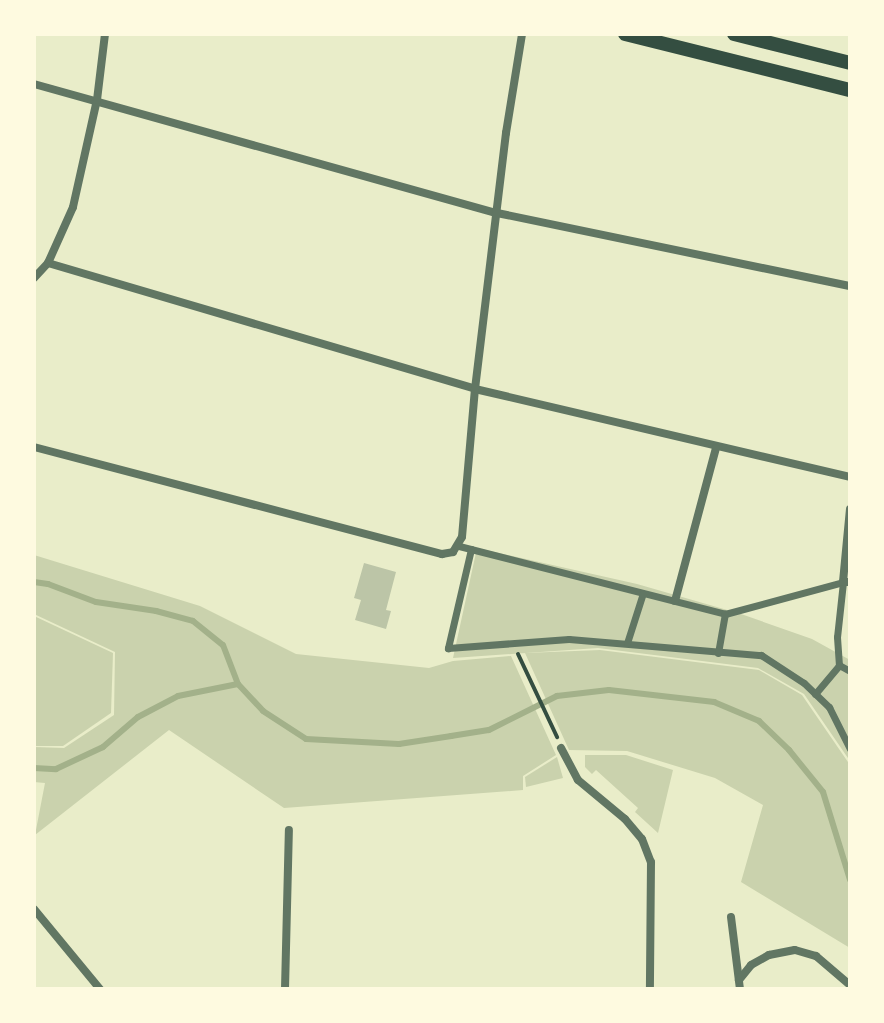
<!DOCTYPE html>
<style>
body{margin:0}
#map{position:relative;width:884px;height:1023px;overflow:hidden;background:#e9edc9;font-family:Montserrat,sans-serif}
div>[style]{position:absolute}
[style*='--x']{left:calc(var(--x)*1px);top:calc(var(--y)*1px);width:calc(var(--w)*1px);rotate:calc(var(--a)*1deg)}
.green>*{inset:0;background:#cad2ad}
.stream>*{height:6px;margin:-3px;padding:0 3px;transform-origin:3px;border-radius:3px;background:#a3b18a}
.building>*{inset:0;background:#bcc5a7}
.path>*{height:4px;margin:-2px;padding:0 2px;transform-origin:2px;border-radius:2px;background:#344e41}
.pedestrian>*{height:7px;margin:-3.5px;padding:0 3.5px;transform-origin:3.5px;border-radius:3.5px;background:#617663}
.minor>*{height:8px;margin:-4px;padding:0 4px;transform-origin:4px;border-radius:4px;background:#617663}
.secondary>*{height:14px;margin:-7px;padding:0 7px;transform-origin:7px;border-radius:7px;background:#344e41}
span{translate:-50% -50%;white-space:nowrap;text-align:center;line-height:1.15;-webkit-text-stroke:6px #fefae0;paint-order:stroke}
.frame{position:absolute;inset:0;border:36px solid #fefae0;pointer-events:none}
</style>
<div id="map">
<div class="green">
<div style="clip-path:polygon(477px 548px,637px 584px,741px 614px,812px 639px,850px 660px,850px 761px,804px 694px,758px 668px,598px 648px,453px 658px)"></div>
<div style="clip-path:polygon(34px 555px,200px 606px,296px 654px,429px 668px,453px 661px,511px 656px,556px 755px,523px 776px,523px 790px,284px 808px,169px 730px,35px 835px,45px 783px,34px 782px,34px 747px,64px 748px,114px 715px,115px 652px,34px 614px)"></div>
<div style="clip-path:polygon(34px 616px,113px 653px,111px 713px,63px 746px,34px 746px)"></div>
<div style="clip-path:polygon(600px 650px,759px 670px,802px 695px,850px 765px,850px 948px,741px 882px,763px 805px,715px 778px,627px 751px,569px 750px,525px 653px)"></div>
<div style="clip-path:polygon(585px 755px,626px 755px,673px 770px,658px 833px,635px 812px,638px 808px,596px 770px,592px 774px,585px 767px)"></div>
<div style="clip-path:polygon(557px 757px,563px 778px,526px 787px,525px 777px)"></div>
</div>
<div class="stream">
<div style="--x:34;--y:582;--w:14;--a:8"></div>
<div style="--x:48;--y:584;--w:51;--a:20.6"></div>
<div style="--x:96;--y:602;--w:61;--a:8.5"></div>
<div style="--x:156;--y:611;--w:38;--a:15"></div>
<div style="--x:193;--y:621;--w:38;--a:39"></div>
<div style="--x:223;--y:645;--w:42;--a:69"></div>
<div style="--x:238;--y:684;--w:37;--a:47"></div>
<div style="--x:263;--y:711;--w:51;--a:33.1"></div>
<div style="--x:306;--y:739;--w:93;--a:3.1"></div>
<div style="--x:399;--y:744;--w:53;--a:-8.7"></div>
<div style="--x:451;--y:736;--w:38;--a:-9"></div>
<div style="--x:489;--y:730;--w:76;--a:-26.6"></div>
<div style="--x:557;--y:696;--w:52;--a:-6.6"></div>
<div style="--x:609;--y:690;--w:106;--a:6.5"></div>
<div style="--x:714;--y:702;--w:49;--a:22.9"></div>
<div style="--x:759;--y:721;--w:42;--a:44"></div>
<div style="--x:789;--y:750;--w:54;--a:51"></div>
<div style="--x:823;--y:792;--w:92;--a:72.9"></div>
<div style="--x:34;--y:768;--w:22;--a:3"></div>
<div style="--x:56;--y:769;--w:52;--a:-25.1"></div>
<div style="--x:103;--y:747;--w:46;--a:-40.6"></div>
<div style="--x:138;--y:717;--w:45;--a:-27.7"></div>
<div style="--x:178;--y:696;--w:61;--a:-11.3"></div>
</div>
<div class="building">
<div style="clip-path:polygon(364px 563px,396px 572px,386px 610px,391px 611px,386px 629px,355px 620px,361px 600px,354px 598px)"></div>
</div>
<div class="path">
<div style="--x:518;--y:654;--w:92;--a:64.8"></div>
</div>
<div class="pedestrian">
<div style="--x:459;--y:546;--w:275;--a:14.3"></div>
<div style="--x:725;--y:614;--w:122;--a:-15.2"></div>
<div style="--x:843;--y:582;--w:55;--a:96.2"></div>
<div style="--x:837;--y:637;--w:28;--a:86"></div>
<div style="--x:471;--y:549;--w:102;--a:103.1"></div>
<div style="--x:448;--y:648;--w:121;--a:-4.3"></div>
<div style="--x:569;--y:639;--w:193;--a:4.8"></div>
<div style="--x:761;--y:655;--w:51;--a:33.1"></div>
<div style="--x:804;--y:683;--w:35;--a:44"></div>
<div style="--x:829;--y:707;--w:47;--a:63.4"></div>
<div style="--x:627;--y:643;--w:52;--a:-72.3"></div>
<div style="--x:718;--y:653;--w:40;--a:-80"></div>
<div style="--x:839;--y:665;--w:13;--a:29"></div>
<div style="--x:815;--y:694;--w:38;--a:-50"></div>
</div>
<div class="minor">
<div style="--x:34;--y:84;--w:481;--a:15.6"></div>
<div style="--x:497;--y:213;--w:360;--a:11.7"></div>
<div style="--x:48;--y:263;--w:445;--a:16.4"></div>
<div style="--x:475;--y:389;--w:385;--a:13.2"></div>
<div style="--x:34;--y:278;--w:21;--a:-47"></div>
<div style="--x:48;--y:263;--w:61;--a:-65.9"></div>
<div style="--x:73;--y:207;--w:110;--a:-77.4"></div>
<div style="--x:97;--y:100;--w:66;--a:-83.1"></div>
<div style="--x:34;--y:447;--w:422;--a:14.7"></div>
<div style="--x:442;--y:554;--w:11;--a:-10"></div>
<div style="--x:453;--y:552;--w:17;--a:-59"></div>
<div style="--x:462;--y:537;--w:149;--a:-85"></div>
<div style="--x:475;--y:389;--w:258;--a:-83.1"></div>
<div style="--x:506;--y:133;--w:100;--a:-80.8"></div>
<div style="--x:850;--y:509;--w:73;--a:95.5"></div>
<div style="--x:843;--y:582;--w:7;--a:0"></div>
<div style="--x:675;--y:601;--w:158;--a:-75"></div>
<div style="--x:561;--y:748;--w:36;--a:62"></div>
<div style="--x:578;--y:780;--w:61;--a:39.7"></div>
<div style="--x:625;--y:819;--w:26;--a:50"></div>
<div style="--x:642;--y:839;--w:25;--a:69"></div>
<div style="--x:651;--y:862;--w:127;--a:90.5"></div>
<div style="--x:34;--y:909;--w:104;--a:50.5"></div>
<div style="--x:731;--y:917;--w:73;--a:82.9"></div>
<div style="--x:739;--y:980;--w:19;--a:-51"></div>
<div style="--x:751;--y:965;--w:21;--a:-29"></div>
<div style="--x:769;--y:955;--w:26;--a:-11"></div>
<div style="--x:795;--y:950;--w:22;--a:16"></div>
<div style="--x:816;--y:956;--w:45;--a:40.5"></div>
<div style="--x:285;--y:989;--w:159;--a:-88.6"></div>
</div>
<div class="secondary">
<div style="--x:625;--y:34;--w:232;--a:14"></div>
<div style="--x:734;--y:34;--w:120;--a:14"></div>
</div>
<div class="frame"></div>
</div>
